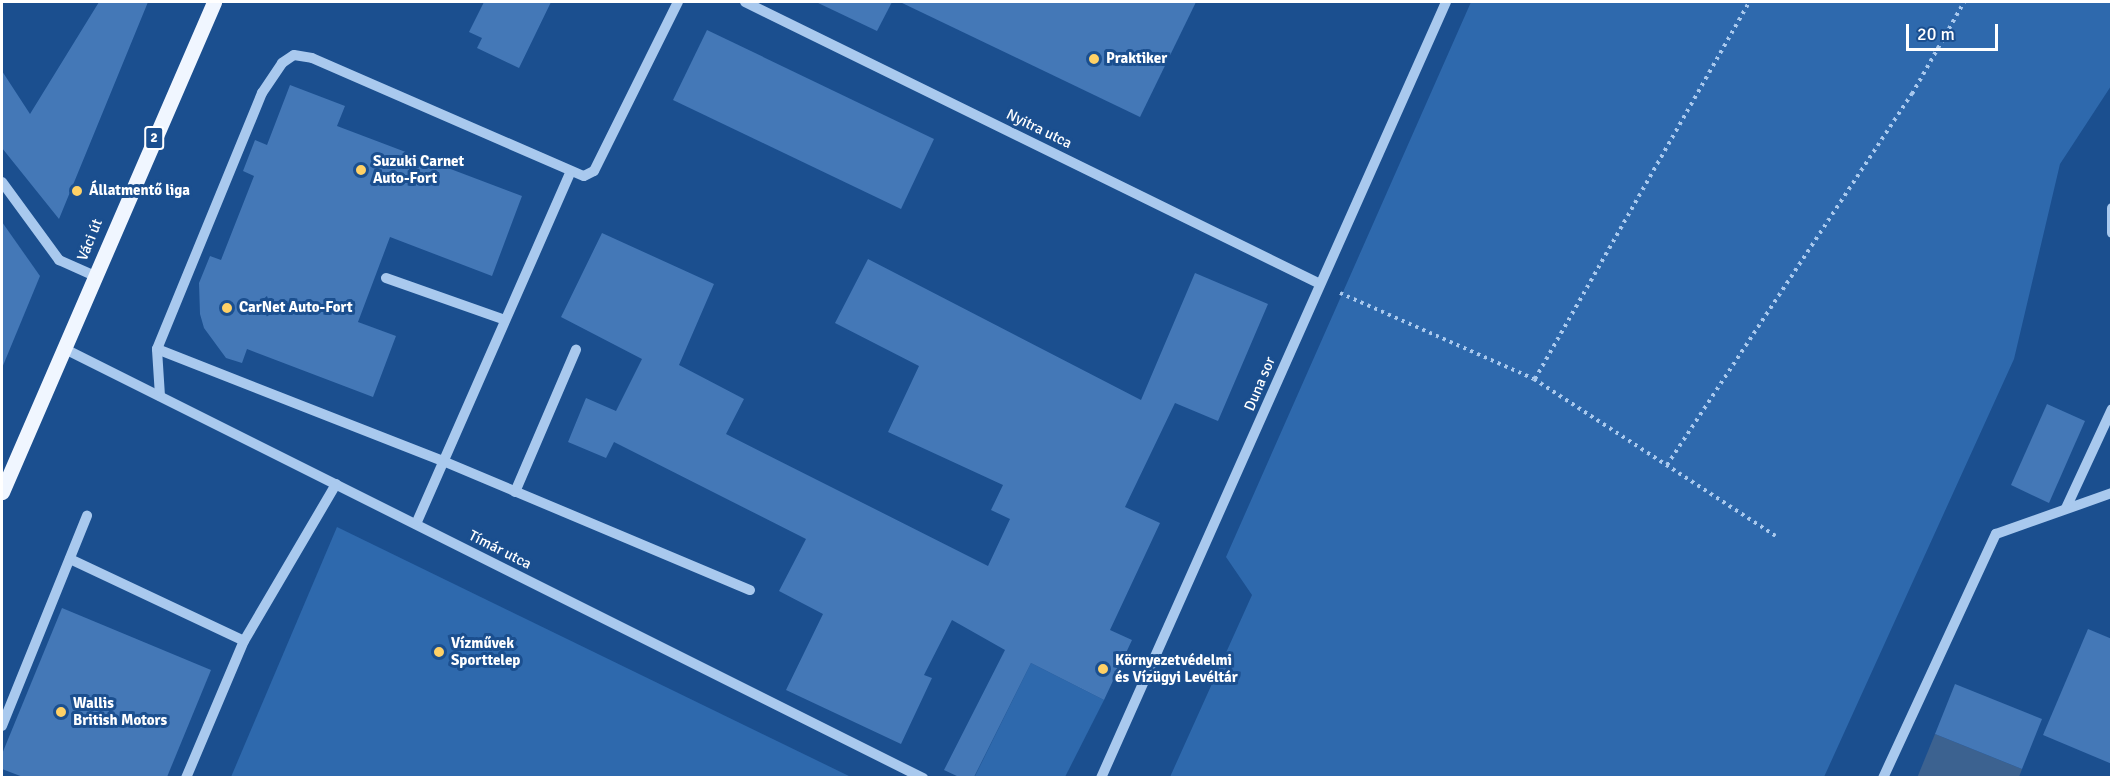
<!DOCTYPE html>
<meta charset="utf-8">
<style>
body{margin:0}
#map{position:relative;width:2113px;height:779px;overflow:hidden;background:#1b4f8f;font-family:Signika,sans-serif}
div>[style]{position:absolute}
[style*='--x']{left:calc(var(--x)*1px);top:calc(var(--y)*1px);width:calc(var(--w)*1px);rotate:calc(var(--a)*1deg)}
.green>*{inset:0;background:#2e69ad}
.water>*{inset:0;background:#3c6290}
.building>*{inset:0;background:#4478b7}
.path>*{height:4px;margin-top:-2px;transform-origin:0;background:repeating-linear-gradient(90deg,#a9c9ee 0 3px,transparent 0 7.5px)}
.minor>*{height:10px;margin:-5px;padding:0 5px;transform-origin:5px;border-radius:5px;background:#a9c9ee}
.major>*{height:15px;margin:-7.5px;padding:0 7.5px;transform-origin:7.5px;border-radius:7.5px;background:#f0f6ff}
.dots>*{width:16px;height:16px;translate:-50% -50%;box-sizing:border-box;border:3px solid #1b4f8f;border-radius:50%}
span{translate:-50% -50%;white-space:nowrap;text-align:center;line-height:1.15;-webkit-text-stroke:6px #1b4f8f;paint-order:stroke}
.shield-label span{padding:2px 4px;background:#1b4f8f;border:2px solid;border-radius:4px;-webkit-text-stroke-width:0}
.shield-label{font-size:14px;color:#fff;font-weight:700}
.poi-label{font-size:15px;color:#fff;font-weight:700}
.left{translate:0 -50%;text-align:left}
.street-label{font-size:15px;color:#fff}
.frame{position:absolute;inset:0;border:3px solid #fff;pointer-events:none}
.scale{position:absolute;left:1906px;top:24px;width:92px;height:27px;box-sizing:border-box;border:3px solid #fff;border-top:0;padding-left:8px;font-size:18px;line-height:21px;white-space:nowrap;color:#fff;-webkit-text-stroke:4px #1b4f8f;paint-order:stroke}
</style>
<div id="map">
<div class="green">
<div style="clip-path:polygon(1471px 2px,2111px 2px,2111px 86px,2060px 164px,2014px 359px,1824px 777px,1170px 777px,1252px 595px,1226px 557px)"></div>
<div style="clip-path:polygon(337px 527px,851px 777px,231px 777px)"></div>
<div style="clip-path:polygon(1031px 663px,1104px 700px,1065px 777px,974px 778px)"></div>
</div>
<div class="water">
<div style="clip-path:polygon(1935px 734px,2022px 769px,2019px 777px,1917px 778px)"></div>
</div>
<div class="building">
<div style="clip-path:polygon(99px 2px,148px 2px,59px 219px,2px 148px,2px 71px,30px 114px)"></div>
<div style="clip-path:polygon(484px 2px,551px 2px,519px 68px,477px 48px,482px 38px,469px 32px)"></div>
<div style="clip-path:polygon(816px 2px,892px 2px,877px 31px)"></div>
<div style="clip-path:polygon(900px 2px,1196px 2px,1140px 117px)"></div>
<div style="clip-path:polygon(707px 30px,934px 139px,901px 209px,673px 100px)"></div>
<div style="clip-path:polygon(290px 85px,345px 106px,337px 126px,522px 196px,492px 276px,390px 237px,358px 322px,396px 336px,373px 397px,247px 349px,242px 363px,226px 358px,204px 328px,200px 314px,199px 283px,210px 256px,221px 260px,254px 176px,243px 171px,255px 140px,267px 145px)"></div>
<div style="clip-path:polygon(2px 222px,40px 276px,2px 368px)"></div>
<div style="clip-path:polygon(602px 233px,714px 284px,679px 365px,744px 399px,726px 434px,988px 566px,1010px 519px,991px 510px,1003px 485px,888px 432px,919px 366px,835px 323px,868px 259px,1141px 400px,1195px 273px,1268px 304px,1218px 421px,1175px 403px,1125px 507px,1160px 523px,1110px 630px,1132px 640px,1104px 700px,1031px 663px,974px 777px,959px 777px,944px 770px,1005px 650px,952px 620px,924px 675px,932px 678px,901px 744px,786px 690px,823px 614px,779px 591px,806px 539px,614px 442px,606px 458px,568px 442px,586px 398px,616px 411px,642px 359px,561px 317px)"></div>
<div style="clip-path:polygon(2047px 404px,2085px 421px,2049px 503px,2011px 485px)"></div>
<div style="clip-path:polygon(62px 608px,211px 670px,167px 777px,23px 777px,2px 769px,2px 754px)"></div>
<div style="clip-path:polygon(2088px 629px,2112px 639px,2112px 764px,2043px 735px)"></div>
<div style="clip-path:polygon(1955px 684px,2042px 719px,2022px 769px,1935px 734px)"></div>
</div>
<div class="path">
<div style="--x:1340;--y:293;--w:212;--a:23.9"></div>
<div style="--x:1534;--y:379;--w:288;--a:33"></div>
<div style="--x:1535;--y:379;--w:434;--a:-60.4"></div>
<div style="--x:1667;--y:465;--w:445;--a:-56.6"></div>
<div style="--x:1912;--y:94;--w:106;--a:-60.5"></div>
</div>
<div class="minor">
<div style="--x:745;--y:2;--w:640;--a:26.12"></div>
<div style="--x:2;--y:182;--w:97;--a:53.8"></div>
<div style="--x:59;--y:260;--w:39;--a:24"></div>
<div style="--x:2112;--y:208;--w:25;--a:90"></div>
<div style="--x:386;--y:278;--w:126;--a:19.4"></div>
<div style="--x:63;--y:348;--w:962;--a:26.57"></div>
<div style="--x:157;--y:349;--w:307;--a:21.4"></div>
<div style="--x:443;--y:461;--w:333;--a:22.8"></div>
<div style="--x:160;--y:396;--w:47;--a:-93.7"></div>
<div style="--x:157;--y:349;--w:277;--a:-67.7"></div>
<div style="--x:262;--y:93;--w:36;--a:-56"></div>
<div style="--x:282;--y:63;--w:14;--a:-34"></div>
<div style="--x:294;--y:55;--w:18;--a:9"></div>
<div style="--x:312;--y:58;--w:296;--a:23.5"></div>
<div style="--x:584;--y:176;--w:11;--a:-27"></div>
<div style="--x:594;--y:171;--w:189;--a:-63.6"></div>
<div style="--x:515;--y:492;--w:155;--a:-66.8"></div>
<div style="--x:2066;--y:508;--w:109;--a:-65.1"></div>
<div style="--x:416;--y:524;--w:383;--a:-66.3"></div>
<div style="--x:70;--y:559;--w:192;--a:25.2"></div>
<div style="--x:2;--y:726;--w:227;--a:-68"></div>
<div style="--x:186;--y:778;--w:149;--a:-67.1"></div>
<div style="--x:244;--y:641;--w:182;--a:-59.6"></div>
<div style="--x:1101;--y:778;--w:849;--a:-66.03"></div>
<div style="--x:1883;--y:778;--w:269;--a:-65.2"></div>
<div style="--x:1996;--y:534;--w:123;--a:-19.5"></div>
</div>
<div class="major">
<div style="--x:2;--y:492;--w:534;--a:-66.6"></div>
</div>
<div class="dots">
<div style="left:1094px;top:59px;background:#ffd166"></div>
<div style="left:361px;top:170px;background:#ffd166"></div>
<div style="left:77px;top:191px;background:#ffd166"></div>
<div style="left:227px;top:308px;background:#ffd166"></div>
<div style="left:439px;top:652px;background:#ffd166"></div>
<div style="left:1103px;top:669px;background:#ffd166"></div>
<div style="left:61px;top:712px;background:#ffd166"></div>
</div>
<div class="shield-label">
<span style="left:154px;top:138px">2</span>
</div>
<div class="poi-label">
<span class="left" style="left:1106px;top:59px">Praktiker</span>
<span class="left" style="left:373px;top:170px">Suzuki Carnet<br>Auto-Fort</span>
<span class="left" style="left:89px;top:191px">Állatmentő liga</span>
<span class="left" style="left:239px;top:308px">CarNet Auto-Fort</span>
<span class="left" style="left:451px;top:652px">Vízművek<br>Sporttelep</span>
<span class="left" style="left:1115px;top:669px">Környezetvédelmi<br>és Vízügyi Levéltár</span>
<span class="left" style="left:73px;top:712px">Wallis<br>British Motors</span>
</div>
<div class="street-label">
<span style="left:1039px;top:129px;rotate:26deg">Nyitra utca</span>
<span style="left:90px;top:240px;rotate:-68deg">Váci út</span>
<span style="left:1260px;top:384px;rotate:-67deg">Duna sor</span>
<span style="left:500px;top:550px;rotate:27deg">Tímár utca</span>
</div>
<div class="frame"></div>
<div class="scale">20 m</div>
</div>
